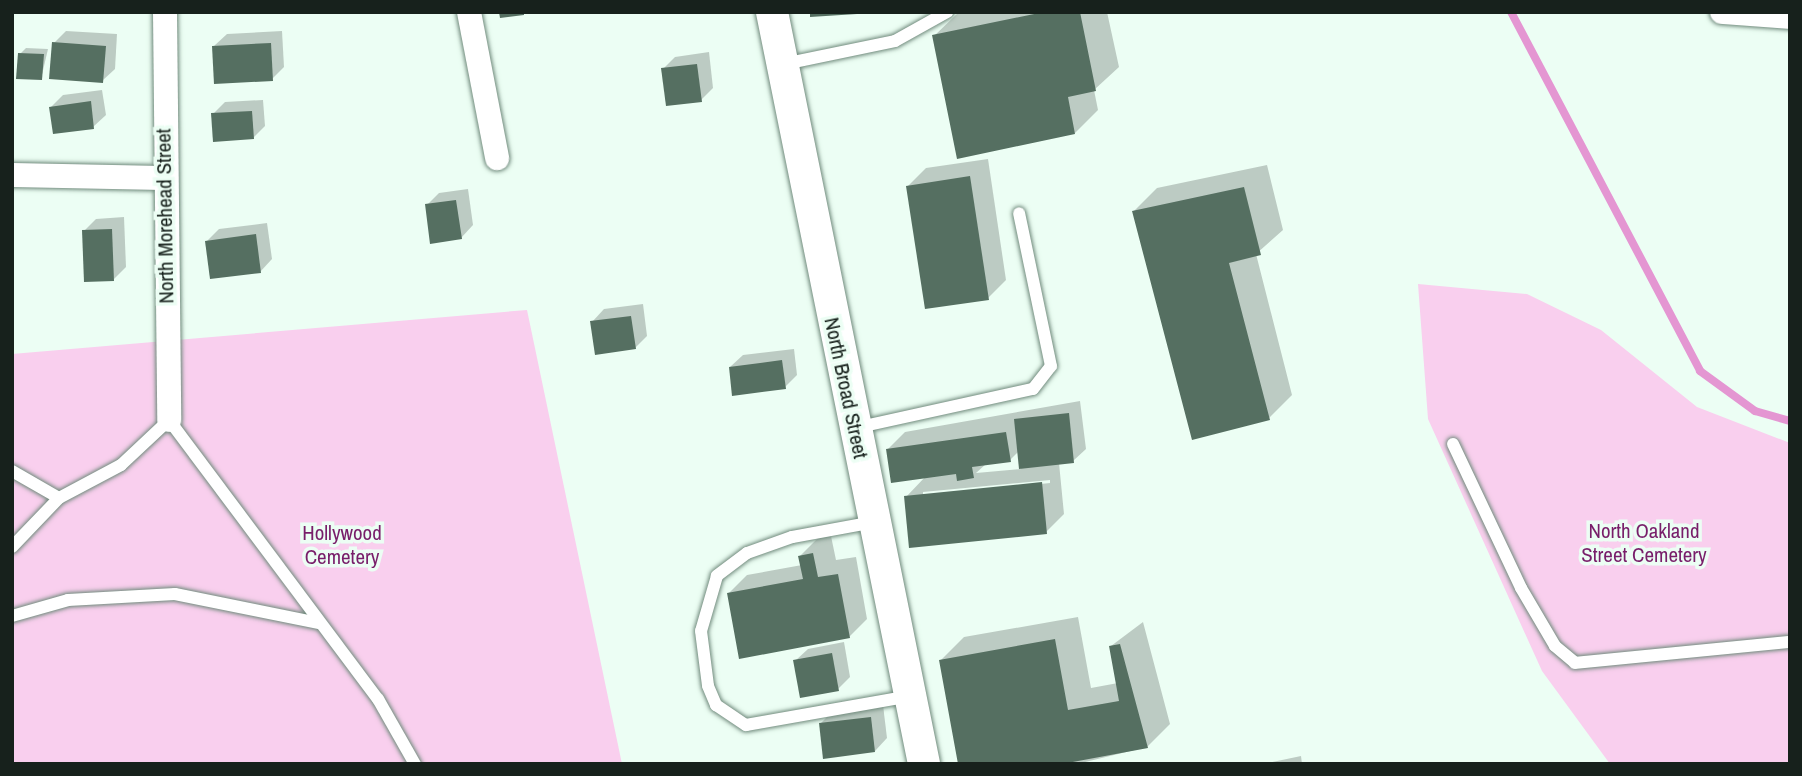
<!DOCTYPE html>
<style>
body{margin:0}
#map{position:relative;width:1802px;height:776px;overflow:hidden;background:#ecfef4;font-family:"Archivo Narrow",sans-serif}
div>[style]{position:absolute}
[style*='--x']{left:calc(var(--x)*1px);top:calc(var(--y)*1px);width:calc(var(--w)*1px);rotate:calc(var(--a)*1deg)}
.green>*{inset:0;background:#f9cfee}
.shadow>*{inset:0;background:#0003}
.stream>*{height:8px;margin:-4px;padding:0 4px;transform-origin:4px;border-radius:4px;background:#e496d2}
.building>*{inset:0;background:#556f61}
.roads{filter:drop-shadow(0 0 2px #718b7d) drop-shadow(0 0 2px #718b7d)}
.service>*{height:12px;margin:-6px;padding:0 6px;transform-origin:6px;border-radius:6px;background:#fff}
.minor>*{height:24px;margin:-12px;padding:0 12px;transform-origin:12px;border-radius:12px;background:#fff}
.tertiary>*{height:32px;margin:-16px;padding:0 16px;transform-origin:16px;border-radius:16px;background:#fff}
span{translate:-50% -50%;white-space:nowrap;text-align:center;line-height:1.15;-webkit-text-stroke:7px #ecfef4;paint-order:stroke}
.street-label{font-size:21px;color:#17211c}
.park-label{font-size:21px;color:#781e6a}
.frame{position:absolute;inset:0;border:14px solid #17211c;pointer-events:none}
</style>
<div id="map">
<div class="green">
<div style="clip-path:polygon(1418px 284px,1527px 294px,1601px 330px,1697px 407px,1790px 443px,1790px 764px,1610px 764px,1542px 671px,1428px 419px)"></div>
<div style="clip-path:polygon(527px 310px,622px 764px,12px 764px,12px 354px)"></div>
</div>
<div class="shadow">
<div style="clip-path:polygon(1107px 12px,1119px 67px,1094px 90px,1098px 110px,1075px 133px,934px 36px,959px 12px)"></div>
<div style="clip-path:polygon(66px 31px,117px 34px,115px 69px,102px 81px,54px 43px)"></div>
<div style="clip-path:polygon(282px 31px,284px 67px,272px 79px,214px 46px,227px 34px)"></div>
<div style="clip-path:polygon(26px 48px,48px 49px,41px 79px,20px 54px)"></div>
<div style="clip-path:polygon(709px 52px,713px 88px,701px 100px,663px 69px,675px 57px)"></div>
<div style="clip-path:polygon(102px 90px,106px 115px,93px 127px,51px 107px,63px 95px)"></div>
<div style="clip-path:polygon(263px 100px,265px 126px,253px 138px,213px 114px,225px 102px)"></div>
<div style="clip-path:polygon(988px 159px,1006px 280px,988px 298px,908px 186px,926px 168px)"></div>
<div style="clip-path:polygon(1267px 165px,1283px 230px,1256px 254px,1292px 395px,1269px 418px,1134px 211px,1157px 188px)"></div>
<div style="clip-path:polygon(468px 189px,473px 225px,461px 238px,427px 205px,439px 193px)"></div>
<div style="clip-path:polygon(124px 217px,126px 267px,114px 279px,84px 231px,96px 219px)"></div>
<div style="clip-path:polygon(267px 223px,272px 259px,260px 272px,207px 241px,219px 229px)"></div>
<div style="clip-path:polygon(643px 304px,647px 336px,635px 348px,592px 322px,604px 309px)"></div>
<div style="clip-path:polygon(794px 349px,797px 375px,785px 387px,730px 367px,743px 355px)"></div>
<div style="clip-path:polygon(evenodd,1080px 401px,1086px 449px,1073px 461px,1059px 463px,1064px 514px,1046px 532px,906px 497px,926px 476px,887px 450px,905px 432px,1080px 401px,1019px 451px,1021px 469px,976px 473px,986px 464px,1010px 460px,1019px 451px,1080px 401px,1050px 480px,1050px 483px,923px 496px,923px 492px,1050px 480px)"></div>
<div style="clip-path:polygon(831px 536px,836px 560px,856px 557px,867px 619px,849px 637px,729px 593px,747px 575px,802px 565px,800px 556px,818px 538px)"></div>
<div style="clip-path:polygon(1078px 617px,1091px 688px,1118px 683px,1111px 646px,1143px 622px,1170px 724px,1147px 747px,1077px 764px,959px 764px,941px 660px,964px 637px)"></div>
<div style="clip-path:polygon(844px 642px,850px 677px,838px 689px,795px 661px,808px 649px)"></div>
<div style="clip-path:polygon(883px 705px,887px 738px,875px 751px,820px 724px,833px 711px)"></div>
<div style="clip-path:polygon(1301px 756px,1302px 764px,1263px 764px)"></div>
</div>
<div class="stream">
<div style="--x:1511;--y:12;--w:406;--a:62.2"></div>
<div style="--x:1700;--y:371;--w:68;--a:36"></div>
<div style="--x:1755;--y:411;--w:36;--a:16"></div>
</div>
<div class="building">
<div style="clip-path:polygon(499px 12px,524px 12px,524px 15px,500px 18px)"></div>
<div style="clip-path:polygon(810px 12px,857px 12px,857px 14px,810px 17px)"></div>
<div style="clip-path:polygon(1044px 12px,1080px 12px,1096px 91px,1068px 97px,1075px 134px,957px 159px,932px 35px)"></div>
<div style="clip-path:polygon(52px 42px,106px 46px,103px 83px,49px 79px)"></div>
<div style="clip-path:polygon(271px 43px,273px 81px,214px 84px,212px 46px)"></div>
<div style="clip-path:polygon(18px 53px,44px 54px,42px 80px,16px 79px)"></div>
<div style="clip-path:polygon(697px 64px,702px 102px,666px 106px,661px 68px)"></div>
<div style="clip-path:polygon(91px 101px,94px 129px,53px 134px,49px 107px)"></div>
<div style="clip-path:polygon(252px 111px,254px 139px,213px 142px,211px 113px)"></div>
<div style="clip-path:polygon(970px 176px,989px 300px,925px 309px,906px 186px)"></div>
<div style="clip-path:polygon(1244px 187px,1261px 255px,1229px 263px,1270px 420px,1192px 440px,1132px 211px)"></div>
<div style="clip-path:polygon(456px 200px,462px 239px,430px 244px,425px 204px)"></div>
<div style="clip-path:polygon(112px 229px,114px 281px,84px 282px,82px 230px)"></div>
<div style="clip-path:polygon(256px 234px,261px 273px,210px 279px,205px 241px)"></div>
<div style="clip-path:polygon(631px 316px,636px 349px,595px 355px,590px 321px)"></div>
<div style="clip-path:polygon(782px 360px,786px 389px,732px 396px,729px 367px)"></div>
<div style="clip-path:polygon(1069px 413px,1074px 463px,1019px 469px,1014px 419px)"></div>
<div style="clip-path:polygon(1006px 432px,1011px 462px,972px 467px,974px 478px,957px 481px,956px 474px,891px 483px,886px 449px)"></div>
<div style="clip-path:polygon(1042px 482px,1047px 534px,909px 548px,904px 496px)"></div>
<div style="clip-path:polygon(813px 553px,818px 577px,838px 574px,850px 638px,739px 659px,727px 593px,803px 579px,798px 556px)"></div>
<div style="clip-path:polygon(1055px 639px,1068px 710px,1119px 701px,1109px 646px,1120px 644px,1148px 748px,1062px 764px,958px 764px,939px 660px)"></div>
<div style="clip-path:polygon(832px 653px,839px 691px,800px 698px,793px 660px)"></div>
<div style="clip-path:polygon(871px 717px,875px 752px,823px 759px,819px 723px)"></div>
</div>
<div class="roads">
<div class="service">
<div style="--x:784;--y:64;--w:113;--a:-11.7"></div>
<div style="--x:895;--y:41;--w:60;--a:-29.1"></div>
<div style="--x:855;--y:428;--w:182;--a:-12.4"></div>
<div style="--x:1033;--y:389;--w:29;--a:-52"></div>
<div style="--x:1051;--y:366;--w:156;--a:-101.8"></div>
<div style="--x:1453;--y:444;--w:159;--a:64.7"></div>
<div style="--x:1521;--y:588;--w:67;--a:59.6"></div>
<div style="--x:1555;--y:646;--w:26;--a:40"></div>
<div style="--x:1575;--y:663;--w:216;--a:-5.6"></div>
<div style="--x:12;--y:471;--w:54;--a:29.9"></div>
<div style="--x:59;--y:498;--w:70;--a:-28"></div>
<div style="--x:121;--y:465;--w:66;--a:-43.2"></div>
<div style="--x:169;--y:420;--w:349;--a:53.2"></div>
<div style="--x:378;--y:699;--w:75;--a:60.4"></div>
<div style="--x:874;--y:522;--w:83;--a:169.6"></div>
<div style="--x:792;--y:537;--w:48;--a:160.4"></div>
<div style="--x:747;--y:553;--w:38;--a:143"></div>
<div style="--x:717;--y:576;--w:57;--a:106.2"></div>
<div style="--x:701;--y:631;--w:55;--a:82.7"></div>
<div style="--x:708;--y:686;--w:21;--a:67"></div>
<div style="--x:716;--y:705;--w:36;--a:34"></div>
<div style="--x:746;--y:725;--w:167;--a:-10"></div>
<div style="--x:12;--y:547;--w:68;--a:-46.2"></div>
<div style="--x:12;--y:616;--w:58;--a:-15.9"></div>
<div style="--x:68;--y:600;--w:107;--a:-3.2"></div>
<div style="--x:175;--y:594;--w:147;--a:11.4"></div>
</div>
<div class="minor">
<div style="--x:165;--y:12;--w:408;--a:89.4"></div>
<div style="--x:469;--y:12;--w:149;--a:79.1"></div>
<div style="--x:1722;--y:12;--w:68;--a:4.2"></div>
<div style="--x:12;--y:175;--w:151;--a:1.1"></div>
</div>
<div class="tertiary">
<div style="--x:772;--y:12;--w:767;--a:78.57"></div>
</div>
</div>
<div class="street-label">
<span style="left:165px;top:216px;rotate:-91deg">North Morehead Street</span>
<span style="left:846px;top:388px;rotate:78deg">North Broad Street</span>
</div>
<div class="park-label">
<span style="left:1644px;top:543px">North Oakland<br>Street Cemetery</span>
<span style="left:342px;top:545px">Hollywood<br>Cemetery</span>
</div>
<div class="frame"></div>
</div>
